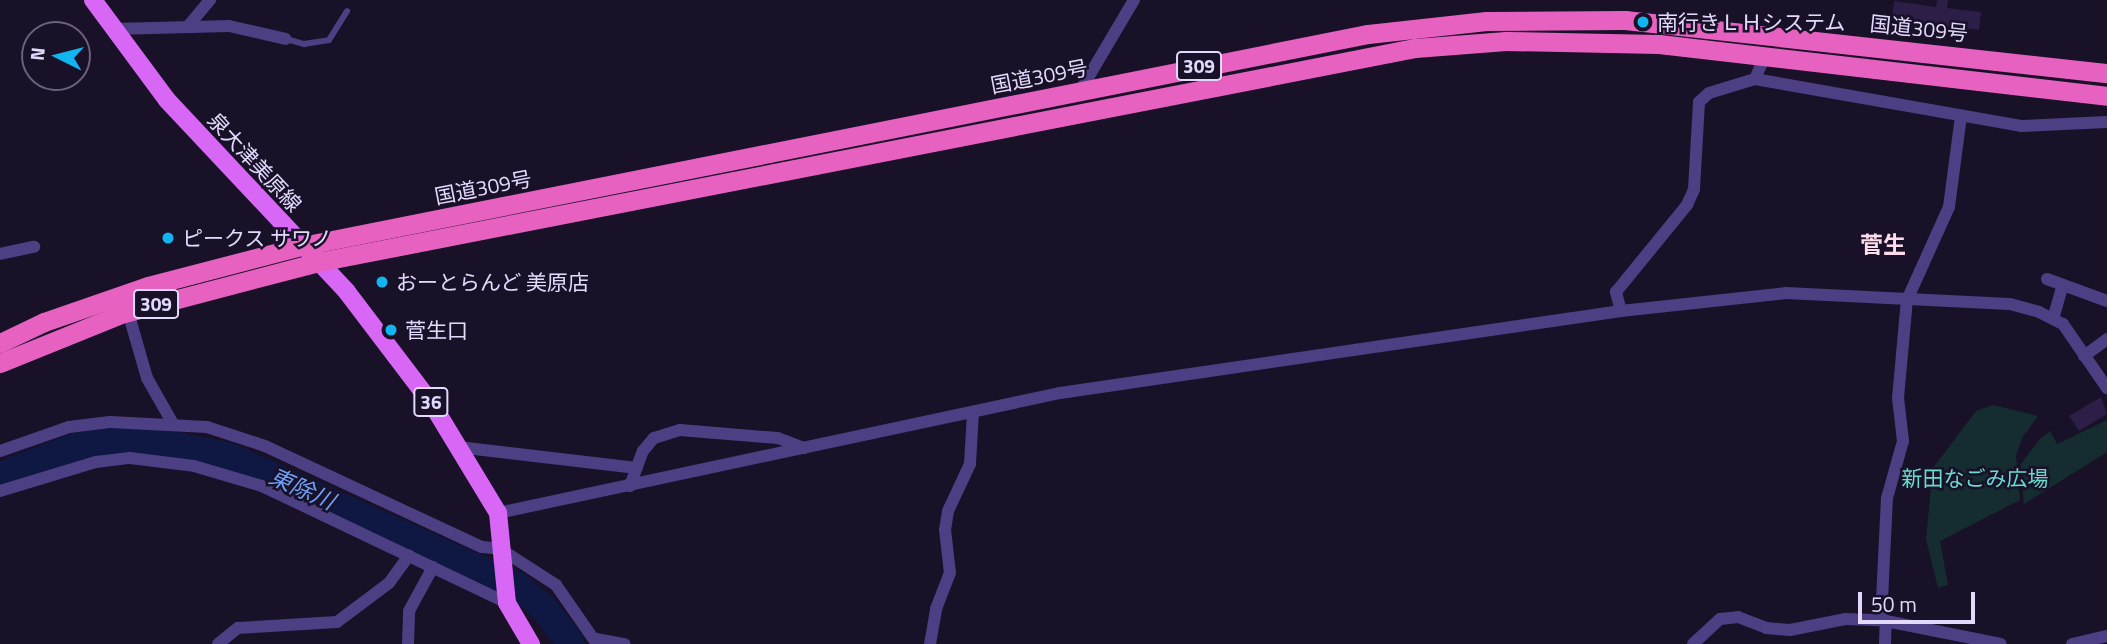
<!DOCTYPE html>
<meta charset="utf-8">
<style>
body{margin:0}
#map{position:relative;width:2107px;height:644px;overflow:hidden;background:#181127;font-family:"Titillium Web","Noto Sans JP",sans-serif}
div>[style]{position:absolute}
[style*='--x']{left:calc(var(--x)*1px);top:calc(var(--y)*1px);width:calc(var(--w)*1px);rotate:calc(var(--a)*1deg)}
.green>*{inset:0;background:#152d31}
.river>*{height:28px;margin:-14px;padding:0 14px;transform-origin:14px;border-radius:14px;background:#0e1843}
.building>*{inset:0;background:#2d1e47}
.service>*{height:6px;margin:-3px;padding:0 3px;transform-origin:3px;border-radius:3px;background:#4d3f83}
.minor>*{height:12px;margin:-6px;padding:0 6px;transform-origin:6px;border-radius:6px;background:#4d3f83}
.primary>*{height:18px;margin:-9px;padding:0 9px;transform-origin:9px;border-radius:9px;background:#d867f6}
.trunk>*{height:19px;margin:-9.5px;padding:0 9.5px;transform-origin:9.5px;border-radius:9.5px;background:#e761c1}
.dots>*{width:19px;height:19px;translate:-50% -50%;box-sizing:border-box;border:4px solid #181127;border-radius:50%}
span{translate:-50% -50%;white-space:nowrap;text-align:center;line-height:1.15;-webkit-text-stroke:5px #181127;paint-order:stroke}
.shield-label span{padding:2px 5px;background:#181127;border:2px solid;border-radius:5px;-webkit-text-stroke-width:0}
.shield-label{font-size:19px;color:#e3d9fd;font-weight:700}
.poi-label{font-size:21px;color:#e3d9fd}
.left{translate:0 -50%;text-align:left}
.street-label{font-size:21px;color:#e3d9fd}
.park-label{font-size:21px;color:#68dad0}
.neighbourhood-label{font-size:23px;color:#fddbeb;font-weight:700}
.water-label{font-size:23px;color:#6da1f7;font-style:italic}
.north{position:absolute;left:21px;top:21px;width:70px;height:70px;box-sizing:border-box;background:#181127;border:2px solid #69617d;border-radius:50%;rotate:276deg;font-size:19px;font-weight:700;line-height:28px;text-align:center;color:#e3d9fd}
.north::after{content:'';display:block;margin:auto;width:24px;height:32px;background:#11b6f1;clip-path:polygon(50% 0,100% 100%,50% 72%,0 100%)}
.scale{position:absolute;left:1858px;top:592px;width:117px;height:32px;box-sizing:border-box;border:4px solid #e3d9fd;border-top:0;padding-left:9px;font-size:21px;line-height:24px;white-space:nowrap;color:#e3d9fd;-webkit-text-stroke:5px #181127;paint-order:stroke}
</style>
<div id="map">
<div class="green">
<div style="clip-path:polygon(1993px 405px,2038px 416px,2022px 438px,2016px 456px,2020px 500px,1940px 541px,1948px 585px,1938px 588px,1926px 539px,1933px 468px,1976px 411px)"></div>
<div style="clip-path:polygon(2107px 420px,2107px 452px,2024px 504px,2020px 465px,2040px 439px,2050px 431px,2057px 444px)"></div>
</div>
<div class="river">
<div style="--x:0;--y:476;--w:84;--a:-21"></div>
<div style="--x:78;--y:446;--w:38;--a:-7"></div>
<div style="--x:116;--y:441;--w:41;--a:1.4"></div>
<div style="--x:157;--y:442;--w:75;--a:11.6"></div>
<div style="--x:230;--y:457;--w:315;--a:24.2"></div>
<div style="--x:517;--y:586;--w:35;--a:39"></div>
<div style="--x:544;--y:608;--w:45;--a:53.1"></div>
</div>
<div class="building">
<div style="clip-path:polygon(1937px 0,1948px 0,1947px 8px,1981px 12px,1979px 30px,1892px 19px,1894px 1px,1936px 7px)"></div>
<div style="clip-path:polygon(2101px 397px,2107px 414px,2079px 431px,2069px 416px)"></div>
</div>
<div class="service">
<div style="--x:286;--y:39;--w:19;--a:16"></div>
<div style="--x:304;--y:44;--w:25;--a:-9"></div>
<div style="--x:329;--y:40;--w:34;--a:-58"></div>
</div>
<div class="minor">
<div style="--x:189;--y:25;--w:33;--a:-50"></div>
<div style="--x:114;--y:29;--w:115;--a:-1.5"></div>
<div style="--x:229;--y:26;--w:58;--a:12.8"></div>
<div style="--x:1755;--y:79;--w:270;--a:10"></div>
<div style="--x:2021;--y:126;--w:86;--a:-2.7"></div>
<div style="--x:1079;--y:93;--w:108;--a:-59.4"></div>
<div style="--x:0;--y:254;--w:35;--a:-12"></div>
<div style="--x:2047;--y:279;--w:64;--a:20.1"></div>
<div style="--x:1621;--y:311;--w:20;--a:-105"></div>
<div style="--x:1616;--y:292;--w:112;--a:-50.8"></div>
<div style="--x:1687;--y:205;--w:17;--a:-66"></div>
<div style="--x:1694;--y:189;--w:87;--a:-86.7"></div>
<div style="--x:1699;--y:102;--w:13;--a:-42"></div>
<div style="--x:1709;--y:93;--w:48;--a:-16.9"></div>
<div style="--x:1755;--y:79;--w:26;--a:-67"></div>
<div style="--x:128;--y:312;--w:69;--a:73.9"></div>
<div style="--x:147;--y:378;--w:51;--a:60.4"></div>
<div style="--x:2053;--y:319;--w:35;--a:-74"></div>
<div style="--x:2084;--y:356;--w:29;--a:-36"></div>
<div style="--x:458;--y:447;--w:180;--a:6.7"></div>
<div style="--x:0;--y:451;--w:73;--a:-19.2"></div>
<div style="--x:69;--y:427;--w:41;--a:-7"></div>
<div style="--x:110;--y:422;--w:97;--a:3"></div>
<div style="--x:207;--y:427;--w:61;--a:18.1"></div>
<div style="--x:265;--y:446;--w:239;--a:25"></div>
<div style="--x:482;--y:547;--w:22;--a:5"></div>
<div style="--x:630;--y:486;--w:37;--a:-70"></div>
<div style="--x:643;--y:451;--w:17;--a:-50"></div>
<div style="--x:654;--y:438;--w:27;--a:-17"></div>
<div style="--x:680;--y:430;--w:98;--a:4.7"></div>
<div style="--x:778;--y:438;--w:28;--a:21"></div>
<div style="--x:0;--y:491;--w:100;--a:-16.8"></div>
<div style="--x:96;--y:462;--w:34;--a:-7"></div>
<div style="--x:130;--y:458;--w:64;--a:7.1"></div>
<div style="--x:194;--y:466;--w:71;--a:16.4"></div>
<div style="--x:262;--y:486;--w:272;--a:25.5"></div>
<div style="--x:498;--y:513;--w:575;--a:-12.05"></div>
<div style="--x:1060;--y:393;--w:567;--a:-8.32"></div>
<div style="--x:1621;--y:311;--w:166;--a:-6.2"></div>
<div style="--x:1786;--y:293;--w:224;--a:2.8"></div>
<div style="--x:2010;--y:304;--w:30;--a:15"></div>
<div style="--x:2039;--y:312;--w:27;--a:27"></div>
<div style="--x:2063;--y:324;--w:78;--a:55.5"></div>
<div style="--x:505;--y:552;--w:61;--a:32.9"></div>
<div style="--x:556;--y:585;--w:72;--a:55.2"></div>
<div style="--x:1881;--y:620;--w:122;--a:-87.2"></div>
<div style="--x:1887;--y:498;--w:59;--a:-74.3"></div>
<div style="--x:1903;--y:441;--w:43;--a:-96.6"></div>
<div style="--x:1898;--y:398;--w:98;--a:-84.8"></div>
<div style="--x:1907;--y:300;--w:102;--a:-65.7"></div>
<div style="--x:1949;--y:207;--w:92;--a:-82.5"></div>
<div style="--x:596;--y:639;--w:29;--a:10"></div>
<div style="--x:218;--y:644;--w:26;--a:-39"></div>
<div style="--x:238;--y:628;--w:99;--a:-3.5"></div>
<div style="--x:337;--y:622;--w:65;--a:-36.9"></div>
<div style="--x:389;--y:583;--w:34;--a:-54"></div>
<div style="--x:408;--y:644;--w:33;--a:-88"></div>
<div style="--x:409;--y:611;--w:50;--a:-61.4"></div>
<div style="--x:930;--y:644;--w:36;--a:-80"></div>
<div style="--x:936;--y:609;--w:39;--a:-69"></div>
<div style="--x:950;--y:573;--w:43;--a:-96.6"></div>
<div style="--x:945;--y:530;--w:19;--a:-81"></div>
<div style="--x:948;--y:511;--w:52;--a:-64.9"></div>
<div style="--x:970;--y:464;--w:52;--a:-86.7"></div>
<div style="--x:1693;--y:644;--w:37;--a:-43"></div>
<div style="--x:1720;--y:619;--w:18;--a:-6"></div>
<div style="--x:1738;--y:617;--w:30;--a:21"></div>
<div style="--x:1766;--y:628;--w:24;--a:5"></div>
<div style="--x:1790;--y:630;--w:56;--a:-11.3"></div>
<div style="--x:1845;--y:619;--w:36;--a:2"></div>
<div style="--x:1881;--y:620;--w:122;--a:11.3"></div>
<div style="--x:1885;--y:644;--w:23;--a:-88"></div>
<div style="--x:2072;--y:644;--w:36;--a:-13"></div>
</div>
<div class="primary">
<div style="--x:93;--y:0;--w:124;--a:53.5"></div>
<div style="--x:167;--y:100;--w:263;--a:46.8"></div>
<div style="--x:347;--y:292;--w:141;--a:52.8"></div>
<div style="--x:432;--y:404;--w:127;--a:58.8"></div>
<div style="--x:498;--y:513;--w:90;--a:84.3"></div>
<div style="--x:507;--y:603;--w:48;--a:59.7"></div>
</div>
<div class="trunk">
<div style="--x:0;--y:343;--w:49;--a:-25.5"></div>
<div style="--x:44;--y:322;--w:110;--a:-19.1"></div>
<div style="--x:148;--y:286;--w:159;--a:-14.6"></div>
<div style="--x:302;--y:246;--w:1087;--a:-11.25"></div>
<div style="--x:1368;--y:34;--w:119;--a:-6.3"></div>
<div style="--x:1486;--y:21;--w:139;--a:-0.4"></div>
<div style="--x:1625;--y:20;--w:485;--a:6.3"></div>
<div style="--x:0;--y:363;--w:134;--a:-22"></div>
<div style="--x:124;--y:313;--w:201;--a:-14.7"></div>
<div style="--x:318;--y:262;--w:1118;--a:-11.04"></div>
<div style="--x:1415;--y:48;--w:91;--a:-4.4"></div>
<div style="--x:1506;--y:41;--w:153;--a:1.1"></div>
<div style="--x:1659;--y:44;--w:451;--a:6.6"></div>
</div>
<div class="dots">
<div style="left:1643px;top:22px;background:#11b6f1"></div>
<div style="left:168px;top:238px;background:#11b6f1"></div>
<div style="left:382px;top:282px;background:#11b6f1"></div>
<div style="left:391px;top:330px;background:#11b6f1"></div>
</div>
<div class="shield-label">
<span style="left:1199px;top:66px">309</span>
<span style="left:156px;top:304px">309</span>
<span style="left:431px;top:402px">36</span>
</div>
<div class="poi-label">
<span class="left" style="left:1657px;top:22px">南行きＬＨシステム</span>
<span class="left" style="left:182px;top:238px">ピークス サワノ</span>
<span class="left" style="left:396px;top:282px">おーとらんど 美原店</span>
<span class="left" style="left:405px;top:330px">菅生口</span>
</div>
<div class="street-label">
<span style="left:1919px;top:28px;rotate:6deg">国道309号</span>
<span style="left:1039px;top:76px;rotate:-11deg">国道309号</span>
<span style="left:255px;top:162px;rotate:47deg">泉大津美原線</span>
<span style="left:483px;top:187px;rotate:-11deg">国道309号</span>
</div>
<div class="park-label">
<span style="left:1975px;top:478px">新田なごみ広場</span>
</div>
<div class="neighbourhood-label">
<span style="left:1883px;top:245px">菅生</span>
</div>
<div class="water-label">
<span style="left:302px;top:489px;rotate:24deg">東除川</span>
</div>
<div class="north">N</div>
<div class="scale">50 m</div>
</div>
